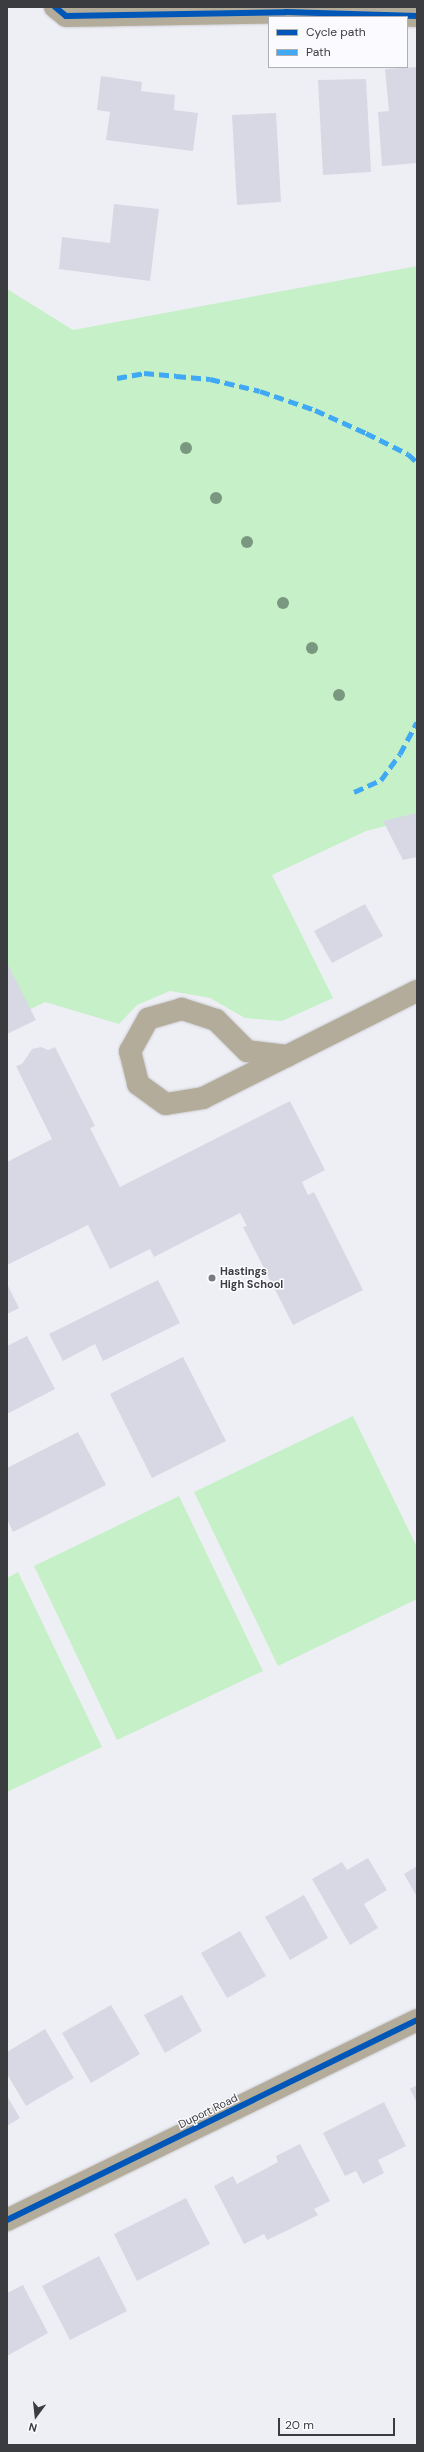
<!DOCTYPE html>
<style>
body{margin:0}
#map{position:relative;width:424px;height:2452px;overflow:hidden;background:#eeeff5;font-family:"DM Sans",sans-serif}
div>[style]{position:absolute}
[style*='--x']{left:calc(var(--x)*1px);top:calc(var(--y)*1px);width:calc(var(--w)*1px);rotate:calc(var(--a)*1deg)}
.green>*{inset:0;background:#c6f0c8}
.building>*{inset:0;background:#d7d8e4}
.roads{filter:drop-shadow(0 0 1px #cbccd0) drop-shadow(0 0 1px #cbccd0)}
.lane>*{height:22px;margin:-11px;padding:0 11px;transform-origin:11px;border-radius:11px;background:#b4ac9b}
.street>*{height:22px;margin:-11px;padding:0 11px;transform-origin:11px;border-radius:11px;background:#b4ac9b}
.quiet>*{height:5px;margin-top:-2.5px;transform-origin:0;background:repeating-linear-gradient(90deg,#3fa9f5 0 10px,transparent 0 15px)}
.cycleway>*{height:6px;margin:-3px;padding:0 3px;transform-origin:3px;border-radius:3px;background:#0057b8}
.trees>*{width:12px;height:12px;margin:-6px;border-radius:50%;background:#7a977f}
.dots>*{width:11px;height:11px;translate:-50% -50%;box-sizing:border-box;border:2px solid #fafaff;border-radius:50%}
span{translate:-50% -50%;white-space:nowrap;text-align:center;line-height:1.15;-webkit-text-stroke:3px #fafaff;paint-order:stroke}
.poi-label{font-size:11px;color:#3b3c40;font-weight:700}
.left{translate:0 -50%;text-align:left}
.street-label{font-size:11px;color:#3b3c40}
.frame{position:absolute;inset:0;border:8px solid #3b3c40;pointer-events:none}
.legend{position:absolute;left:268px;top:16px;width:140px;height:52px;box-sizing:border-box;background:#fafaff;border:1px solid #aeaeb3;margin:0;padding:5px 7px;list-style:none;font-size:12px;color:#3b3c40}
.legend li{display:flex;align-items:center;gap:8px;height:20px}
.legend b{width:20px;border:1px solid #aeaeb3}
.north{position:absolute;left:16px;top:2396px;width:40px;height:40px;-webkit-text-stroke:3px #fafaff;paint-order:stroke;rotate:195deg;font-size:11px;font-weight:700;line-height:16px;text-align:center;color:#3b3c40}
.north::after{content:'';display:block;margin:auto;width:14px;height:18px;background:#3b3c40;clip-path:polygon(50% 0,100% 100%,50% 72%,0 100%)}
.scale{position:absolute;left:278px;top:2418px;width:117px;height:18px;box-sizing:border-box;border:2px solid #3b3c40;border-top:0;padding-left:5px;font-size:12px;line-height:14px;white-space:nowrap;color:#3b3c40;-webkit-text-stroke:3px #fafaff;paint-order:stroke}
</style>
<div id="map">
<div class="green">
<div style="clip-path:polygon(417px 266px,417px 818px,366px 831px,272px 875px,333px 998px,282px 1021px,245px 1018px,210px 998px,170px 991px,137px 1005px,119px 1024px,45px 1002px,7px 1021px,7px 289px,73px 330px)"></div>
<div style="clip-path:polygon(353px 1416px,417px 1547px,417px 1599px,278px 1666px,194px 1492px)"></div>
<div style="clip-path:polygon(179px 1496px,263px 1671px,117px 1740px,34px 1566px)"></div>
<div style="clip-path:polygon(18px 1572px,102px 1747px,7px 1792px,7px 1578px)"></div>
</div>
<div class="building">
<div style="clip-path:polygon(417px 67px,417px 163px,382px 166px,378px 112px,389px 111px,385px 69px)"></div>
<div style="clip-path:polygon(101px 76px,142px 82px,141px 91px,175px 95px,174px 110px,198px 113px,193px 151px,106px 140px,110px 112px,97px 110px)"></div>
<div style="clip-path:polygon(366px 79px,371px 172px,323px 175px,318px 80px)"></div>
<div style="clip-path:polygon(276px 113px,281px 202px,237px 205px,232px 115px)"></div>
<div style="clip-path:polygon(114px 204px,159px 209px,150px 281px,59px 269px,62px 237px,110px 243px)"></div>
<div style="clip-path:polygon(417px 813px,417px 857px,403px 860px,383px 821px)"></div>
<div style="clip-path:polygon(365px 904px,383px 936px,332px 963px,314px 931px)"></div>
<div style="clip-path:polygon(7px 963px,36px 1020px,7px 1034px)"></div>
<div style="clip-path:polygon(41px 1047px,48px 1050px,55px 1047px,95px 1126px,90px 1128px,120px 1187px,290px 1101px,325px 1170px,302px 1182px,308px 1195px,314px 1192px,363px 1290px,293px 1325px,243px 1227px,247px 1226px,240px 1213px,154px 1257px,150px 1249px,110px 1269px,88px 1225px,7px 1265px,7px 1162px,52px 1139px,16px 1066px,22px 1064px,32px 1049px)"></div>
<div style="clip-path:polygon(158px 1280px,180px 1323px,103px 1361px,95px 1344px,63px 1361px,49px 1334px)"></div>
<div style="clip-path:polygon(7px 1284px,19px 1308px,7px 1314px)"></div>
<div style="clip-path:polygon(27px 1336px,55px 1389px,7px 1414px,7px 1346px)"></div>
<div style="clip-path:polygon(183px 1357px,226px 1441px,152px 1478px,110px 1394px)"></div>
<div style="clip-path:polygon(78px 1432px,106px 1485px,13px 1532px,7px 1519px,7px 1468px)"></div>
<div style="clip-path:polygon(368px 1858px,387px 1890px,364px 1904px,378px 1928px,350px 1945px,312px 1879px,342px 1862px,347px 1870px)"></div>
<div style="clip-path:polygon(417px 1866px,417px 1897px,404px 1874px)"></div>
<div style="clip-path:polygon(304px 1895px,328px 1938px,290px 1960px,265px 1917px)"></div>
<div style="clip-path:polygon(240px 1931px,266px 1976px,227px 1998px,201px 1953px)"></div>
<div style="clip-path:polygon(182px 1995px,202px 2031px,165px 2053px,144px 2015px)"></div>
<div style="clip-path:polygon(111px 2005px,140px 2054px,91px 2083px,62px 2033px)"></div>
<div style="clip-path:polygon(45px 2029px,74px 2078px,26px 2106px,7px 2074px,7px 2052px)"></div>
<div style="clip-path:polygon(417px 2085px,417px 2103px,410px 2089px)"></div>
<div style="clip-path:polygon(7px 2096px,20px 2118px,7px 2126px)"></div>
<div style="clip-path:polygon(384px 2102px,406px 2146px,378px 2160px,384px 2173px,363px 2184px,356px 2171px,345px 2176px,323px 2133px)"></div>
<div style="clip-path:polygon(300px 2144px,330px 2201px,314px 2209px,318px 2215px,288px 2230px,267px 2240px,264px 2234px,244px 2244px,214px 2186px,233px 2176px,237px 2184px,278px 2162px,276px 2156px)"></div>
<div style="clip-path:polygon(186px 2198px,210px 2244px,137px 2281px,114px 2234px)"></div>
<div style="clip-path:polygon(99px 2256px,127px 2311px,70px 2340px,42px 2286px)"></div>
<div style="clip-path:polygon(23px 2285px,48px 2333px,7px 2356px,7px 2293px)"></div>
</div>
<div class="roads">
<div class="lane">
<div style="--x:287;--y:1056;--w:40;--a:-172.9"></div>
<div style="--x:247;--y:1051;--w:44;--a:-135"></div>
<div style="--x:216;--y:1020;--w:36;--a:-162"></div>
<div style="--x:182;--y:1009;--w:35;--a:164"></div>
<div style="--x:148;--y:1019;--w:37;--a:119"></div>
<div style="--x:130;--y:1051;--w:34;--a:76"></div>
<div style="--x:138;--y:1084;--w:34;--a:36"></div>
<div style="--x:166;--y:1104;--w:37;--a:-9"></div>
<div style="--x:203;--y:1098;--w:239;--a:-26.6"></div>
</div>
<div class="street">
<div style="--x:55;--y:7;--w:14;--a:39"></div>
<div style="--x:66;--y:16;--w:220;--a:-1"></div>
<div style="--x:286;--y:12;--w:131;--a:1.7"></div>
<div style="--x:7;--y:2220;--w:456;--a:-26"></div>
</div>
</div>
<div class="quiet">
<div style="--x:117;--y:378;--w:27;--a:-10"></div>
<div style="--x:144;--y:373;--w:32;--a:5"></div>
<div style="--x:176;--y:376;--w:34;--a:5"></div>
<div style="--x:210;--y:379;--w:51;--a:13.5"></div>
<div style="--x:260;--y:391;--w:58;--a:19.1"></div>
<div style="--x:315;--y:410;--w:56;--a:24.3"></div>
<div style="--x:366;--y:433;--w:47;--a:26.6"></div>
<div style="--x:408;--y:454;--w:12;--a:42"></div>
<div style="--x:354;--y:792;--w:30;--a:-24"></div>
<div style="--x:381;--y:780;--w:32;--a:-54"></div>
<div style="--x:400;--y:754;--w:36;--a:-62"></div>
</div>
<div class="cycleway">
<div style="--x:55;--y:7;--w:14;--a:39"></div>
<div style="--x:66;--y:16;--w:220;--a:-1"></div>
<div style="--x:286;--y:12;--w:131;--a:1.7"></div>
<div style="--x:7;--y:2220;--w:456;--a:-26"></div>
</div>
<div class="trees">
<div style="left:186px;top:448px"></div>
<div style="left:216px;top:498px"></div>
<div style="left:247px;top:542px"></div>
<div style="left:283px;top:603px"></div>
<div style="left:312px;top:648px"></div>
<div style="left:339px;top:695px"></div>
</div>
<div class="dots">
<div style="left:212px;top:1278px;background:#7a7b7f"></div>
</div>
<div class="poi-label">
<span class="left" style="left:220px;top:1278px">Hastings<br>High School</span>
</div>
<div class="street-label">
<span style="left:208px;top:2111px;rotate:-26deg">Duport Road</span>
</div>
<div class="frame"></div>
<ul class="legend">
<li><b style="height:5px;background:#0057b8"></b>Cycle path</li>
<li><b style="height:5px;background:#3fa9f5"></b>Path</li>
</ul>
<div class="north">N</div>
<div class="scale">20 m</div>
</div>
